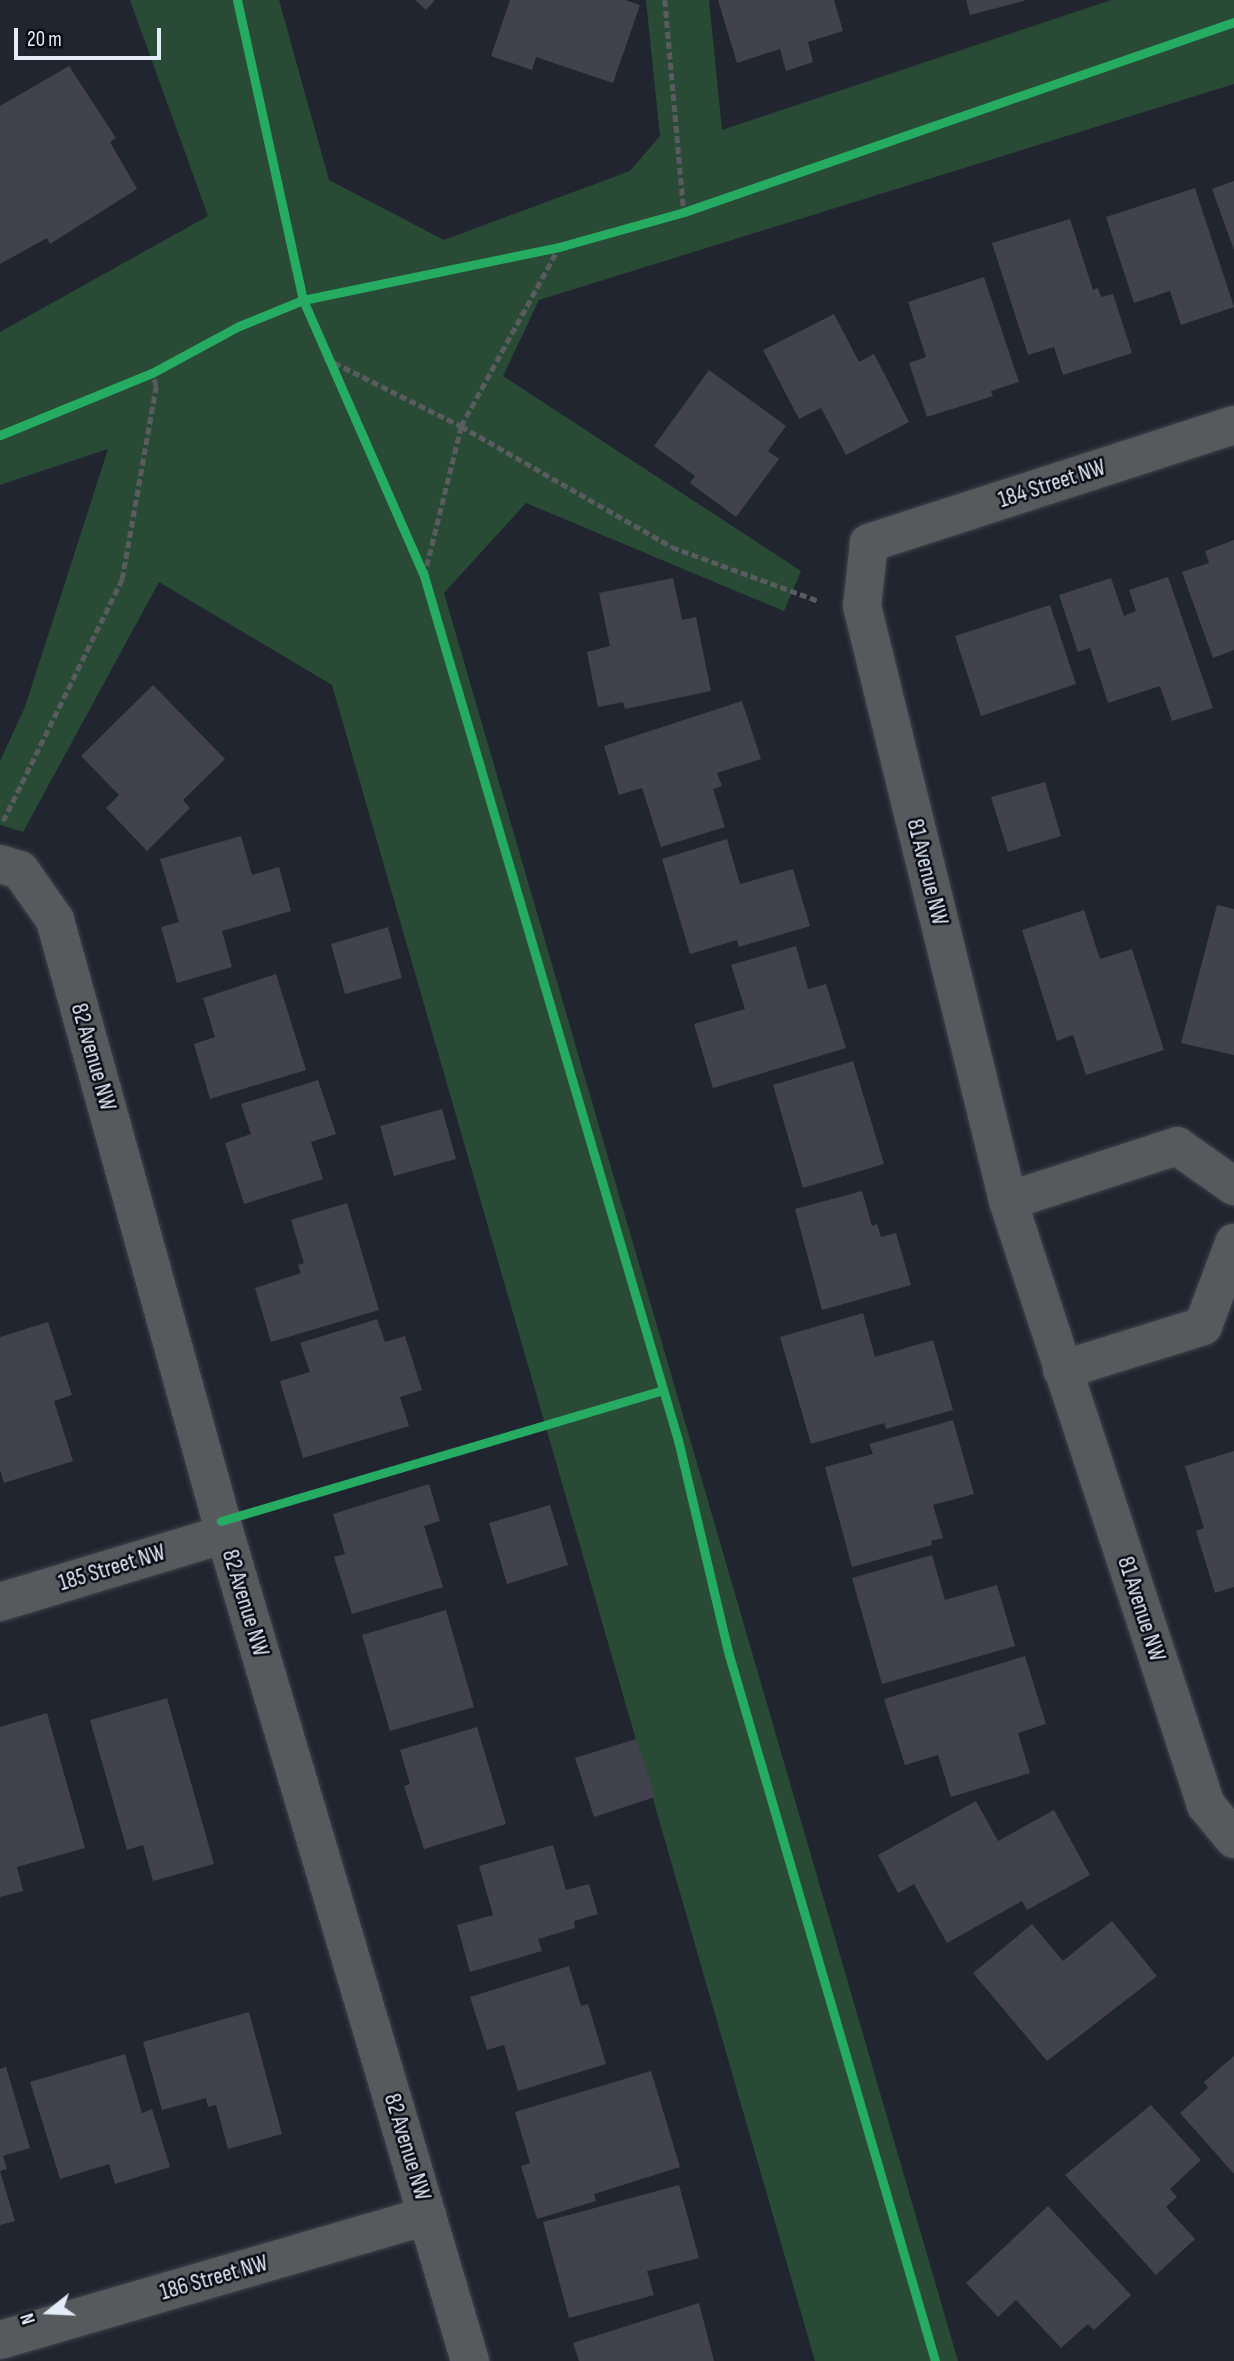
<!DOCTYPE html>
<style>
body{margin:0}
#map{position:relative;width:1234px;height:2361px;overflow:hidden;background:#202530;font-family:"Sofia Sans Condensed",sans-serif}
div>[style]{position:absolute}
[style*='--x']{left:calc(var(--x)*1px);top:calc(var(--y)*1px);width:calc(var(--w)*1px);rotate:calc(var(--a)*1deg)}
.green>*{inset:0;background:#294b35}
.building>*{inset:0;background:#42424e}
.path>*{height:4.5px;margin-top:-2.25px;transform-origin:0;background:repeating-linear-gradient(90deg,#595c5f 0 7px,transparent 0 10.5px)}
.roads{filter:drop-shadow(0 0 2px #3d424a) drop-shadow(0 0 2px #3d424a)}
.street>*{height:38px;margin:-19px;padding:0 19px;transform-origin:19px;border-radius:19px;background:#575a5c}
.cycleway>*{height:9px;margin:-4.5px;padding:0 4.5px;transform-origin:4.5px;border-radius:4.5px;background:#26ab63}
span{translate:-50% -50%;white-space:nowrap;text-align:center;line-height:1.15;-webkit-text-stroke:5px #080c15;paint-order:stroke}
.street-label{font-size:23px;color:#e5ecf9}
.north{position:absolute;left:14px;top:2277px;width:70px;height:70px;-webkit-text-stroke:5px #080c15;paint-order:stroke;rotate:252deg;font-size:19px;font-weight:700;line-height:28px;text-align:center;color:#e5ecf9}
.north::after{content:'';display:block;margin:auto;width:24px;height:32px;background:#e5ecf9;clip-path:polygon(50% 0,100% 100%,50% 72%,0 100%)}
.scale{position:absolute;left:14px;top:28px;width:147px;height:32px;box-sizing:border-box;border:4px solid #e5ecf9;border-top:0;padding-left:9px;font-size:21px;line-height:24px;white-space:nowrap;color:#e5ecf9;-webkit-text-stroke:5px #080c15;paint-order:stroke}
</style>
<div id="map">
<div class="green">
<div style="clip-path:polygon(130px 0,279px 0,329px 180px,444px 240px,630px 171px,660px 136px,646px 0,709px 0,722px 130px,1111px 0,1234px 0,1234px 84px,539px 300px,503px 376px,801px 571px,784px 611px,526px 503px,444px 593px,958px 2361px,815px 2361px,332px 685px,159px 582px,23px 832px,0 825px,0 761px,25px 707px,108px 449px,0 485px,0 332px,208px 216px)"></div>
</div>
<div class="building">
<div style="clip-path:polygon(415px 0,435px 0,426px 10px)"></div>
<div style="clip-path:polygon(510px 0,625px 0,640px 5px,613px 83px,536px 57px,532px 70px,491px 56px)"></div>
<div style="clip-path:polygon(718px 0,834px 0,843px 31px,808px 42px,813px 62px,786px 71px,780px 49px,737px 63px)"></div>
<div style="clip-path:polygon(966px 0,1024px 0,1024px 1px,970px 15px)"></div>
<div style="clip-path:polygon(69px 66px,116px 138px,110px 142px,137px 189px,50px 244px,47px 238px,0 264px,0 106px)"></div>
<div style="clip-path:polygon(1234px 181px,1234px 250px,1212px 189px)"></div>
<div style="clip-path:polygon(1195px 188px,1234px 307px,1181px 325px,1170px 291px,1134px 303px,1106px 217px)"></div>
<div style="clip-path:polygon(1070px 219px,1093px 290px,1098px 288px,1101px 297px,1113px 294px,1132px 353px,1063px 375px,1054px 347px,1028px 355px,992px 243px)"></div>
<div style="clip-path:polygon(984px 277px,1019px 382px,991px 391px,993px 396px,927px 417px,909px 363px,926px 357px,908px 302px)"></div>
<div style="clip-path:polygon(834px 314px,859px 362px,874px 354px,909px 422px,846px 455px,821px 408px,799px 419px,763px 350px)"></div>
<div style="clip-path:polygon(709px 370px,786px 426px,768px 451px,779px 459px,736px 517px,690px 483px,695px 476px,654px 446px)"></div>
<div style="clip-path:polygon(1234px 540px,1234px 650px,1213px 658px,1182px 572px,1209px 563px,1205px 551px)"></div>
<div style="clip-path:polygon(1168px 577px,1213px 708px,1172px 721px,1160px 686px,1108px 703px,1090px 648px,1078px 652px,1059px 595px,1111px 578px,1124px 616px,1136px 611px,1129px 590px)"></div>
<div style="clip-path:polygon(673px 578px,682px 620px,696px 617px,711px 691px,625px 709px,623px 702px,598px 707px,587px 652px,610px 646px,599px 593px)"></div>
<div style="clip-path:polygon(1050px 605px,1076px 684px,981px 716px,955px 636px)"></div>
<div style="clip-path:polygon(153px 685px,225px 759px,183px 800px,190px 808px,147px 851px,106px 808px,119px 795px,81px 756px)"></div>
<div style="clip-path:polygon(742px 701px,761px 759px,717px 773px,722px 786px,713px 789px,725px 827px,661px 847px,642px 788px,619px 795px,604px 746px)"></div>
<div style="clip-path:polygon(1045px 782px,1061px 836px,1008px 852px,991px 797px)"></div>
<div style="clip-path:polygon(241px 836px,252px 875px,279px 867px,291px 911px,222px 931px,232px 967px,177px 983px,161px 927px,179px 922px,160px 859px)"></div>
<div style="clip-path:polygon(727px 839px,740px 884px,793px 869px,810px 926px,739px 947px,737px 940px,690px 954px,662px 859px)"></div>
<div style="clip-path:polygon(1217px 905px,1234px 909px,1234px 1055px,1181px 1043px)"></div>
<div style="clip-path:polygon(1084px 910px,1100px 959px,1132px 949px,1164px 1050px,1086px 1075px,1073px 1035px,1057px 1041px,1022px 930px)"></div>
<div style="clip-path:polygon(388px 927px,402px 978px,345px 994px,331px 944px)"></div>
<div style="clip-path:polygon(796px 946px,808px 989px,826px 984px,846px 1048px,713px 1088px,694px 1024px,745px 1009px,731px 965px)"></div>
<div style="clip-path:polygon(276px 974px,306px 1070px,210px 1099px,194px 1044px,215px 1037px,203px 998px)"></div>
<div style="clip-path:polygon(853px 1061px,884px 1164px,803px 1188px,773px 1085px)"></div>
<div style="clip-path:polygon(318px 1080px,336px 1134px,311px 1142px,323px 1179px,244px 1204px,225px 1143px,251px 1134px,241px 1104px)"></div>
<div style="clip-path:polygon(442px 1109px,456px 1159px,394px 1176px,380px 1126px)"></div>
<div style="clip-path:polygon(862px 1191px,872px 1226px,877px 1224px,881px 1237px,896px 1233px,911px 1285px,822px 1310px,795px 1209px)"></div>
<div style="clip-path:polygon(347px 1203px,379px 1310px,271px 1342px,255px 1288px,301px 1273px,298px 1265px,304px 1263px,291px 1220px)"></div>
<div style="clip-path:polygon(863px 1313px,875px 1357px,933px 1340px,953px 1410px,886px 1429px,884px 1423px,811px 1444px,780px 1337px)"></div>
<div style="clip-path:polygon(377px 1319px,385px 1342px,405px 1336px,422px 1390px,400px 1397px,409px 1426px,303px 1458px,280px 1381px,310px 1372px,300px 1343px)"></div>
<div style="clip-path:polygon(48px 1322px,72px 1395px,54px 1401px,73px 1461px,4px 1483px,0 1470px,0 1337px)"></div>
<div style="clip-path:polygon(953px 1420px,974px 1494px,933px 1505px,943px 1538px,931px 1541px,932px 1545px,852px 1567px,825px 1467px,873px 1454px,869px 1444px)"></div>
<div style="clip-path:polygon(1234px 1451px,1234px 1587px,1215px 1593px,1196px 1531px,1204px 1528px,1185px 1466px)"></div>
<div style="clip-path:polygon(429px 1484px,440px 1521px,424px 1526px,443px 1587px,352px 1614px,334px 1557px,345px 1554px,333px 1514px)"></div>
<div style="clip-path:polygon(550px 1505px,568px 1565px,507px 1584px,489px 1523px)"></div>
<div style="clip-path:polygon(932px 1555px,945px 1600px,997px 1585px,1015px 1646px,882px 1684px,852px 1578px)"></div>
<div style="clip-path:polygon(446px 1610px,474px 1707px,390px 1731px,362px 1635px)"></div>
<div style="clip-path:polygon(1025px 1656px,1046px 1724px,1018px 1733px,1030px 1773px,951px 1797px,938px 1755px,905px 1765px,884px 1699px)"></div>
<div style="clip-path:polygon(167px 1698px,214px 1864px,153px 1881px,143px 1845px,127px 1850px,90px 1720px)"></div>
<div style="clip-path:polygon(47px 1713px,85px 1848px,17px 1867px,23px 1891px,0 1897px,0 1727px)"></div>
<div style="clip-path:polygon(477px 1727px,506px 1824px,424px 1849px,404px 1786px,410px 1784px,400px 1750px)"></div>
<div style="clip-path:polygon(636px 1739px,655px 1797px,594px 1817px,575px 1758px)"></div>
<div style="clip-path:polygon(976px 1801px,998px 1841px,1054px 1810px,1090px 1875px,1027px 1910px,1022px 1901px,947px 1943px,914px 1884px,898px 1893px,878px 1855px)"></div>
<div style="clip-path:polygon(553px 1845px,566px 1890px,589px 1884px,598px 1914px,574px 1921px,575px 1928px,538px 1939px,542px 1951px,470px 1972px,457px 1925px,493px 1915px,479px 1866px)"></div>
<div style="clip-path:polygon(1112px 1921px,1157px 1976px,1047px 2061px,973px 1973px,1032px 1924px,1063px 1961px)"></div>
<div style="clip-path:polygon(569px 1966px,581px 2006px,588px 2004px,606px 2064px,518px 2091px,504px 2045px,487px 2050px,470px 1997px)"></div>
<div style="clip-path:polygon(249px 2012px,282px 2134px,228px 2149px,216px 2105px,208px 2107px,206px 2098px,162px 2110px,143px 2042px)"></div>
<div style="clip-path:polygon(125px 2054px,142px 2113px,152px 2109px,170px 2167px,115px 2184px,109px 2164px,60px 2179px,30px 2082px)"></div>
<div style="clip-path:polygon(1234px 2056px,1234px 2174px,1180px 2113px,1208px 2088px,1204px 2082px)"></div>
<div style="clip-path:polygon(6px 2067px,30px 2148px,3px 2156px,7px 2169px,0 2171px,0 2069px)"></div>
<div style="clip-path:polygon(651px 2071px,680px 2167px,594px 2194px,596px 2201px,537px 2219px,521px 2166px,530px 2163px,515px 2112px)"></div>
<div style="clip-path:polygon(1151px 2105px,1201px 2160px,1170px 2189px,1177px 2197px,1166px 2207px,1195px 2239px,1156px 2275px,1065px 2175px)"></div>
<div style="clip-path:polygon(0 2171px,15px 2221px,0 2225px)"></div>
<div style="clip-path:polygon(679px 2185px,699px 2258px,647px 2271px,654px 2295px,569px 2318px,543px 2222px)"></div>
<div style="clip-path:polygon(1048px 2206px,1131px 2295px,1094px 2330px,1088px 2324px,1061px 2348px,1016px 2300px,998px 2317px,966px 2283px)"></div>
<div style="clip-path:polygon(699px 2303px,714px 2361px,579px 2361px,573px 2343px)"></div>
</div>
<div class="path">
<div style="--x:665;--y:0;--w:213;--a:84.9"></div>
<div style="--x:325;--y:358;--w:152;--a:26.6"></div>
<div style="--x:461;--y:426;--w:243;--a:29.8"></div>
<div style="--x:672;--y:547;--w:157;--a:20.2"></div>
<div style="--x:424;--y:576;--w:154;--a:-76.1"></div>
<div style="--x:461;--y:426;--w:204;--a:-61.3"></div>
<div style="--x:3;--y:821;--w:270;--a:-63.8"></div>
<div style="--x:122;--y:579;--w:196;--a:-80"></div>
<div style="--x:156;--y:386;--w:14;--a:-107"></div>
</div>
<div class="roads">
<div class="street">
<div style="--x:1234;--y:425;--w:384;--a:162.1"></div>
<div style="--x:869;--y:543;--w:63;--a:96.3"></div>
<div style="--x:862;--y:606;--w:613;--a:76.21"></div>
<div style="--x:1008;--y:1201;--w:636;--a:71.85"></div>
<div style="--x:1206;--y:1805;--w:44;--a:50.5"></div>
<div style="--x:0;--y:864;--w:21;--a:17"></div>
<div style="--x:20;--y:870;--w:61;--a:55"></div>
<div style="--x:55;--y:920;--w:637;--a:74.52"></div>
<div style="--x:225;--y:1534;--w:863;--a:73.5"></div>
<div style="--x:1008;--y:1201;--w:178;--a:-18"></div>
<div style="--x:1177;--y:1146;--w:70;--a:35.1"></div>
<div style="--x:1062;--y:1370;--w:148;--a:-17.3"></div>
<div style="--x:1203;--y:1326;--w:89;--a:-69.5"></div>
<div style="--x:0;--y:1602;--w:235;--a:-16.8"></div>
<div style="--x:0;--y:2340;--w:445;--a:-16.2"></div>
</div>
</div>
<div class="cycleway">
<div style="--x:237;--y:0;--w:307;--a:77.6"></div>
<div style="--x:303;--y:300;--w:301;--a:66.3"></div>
<div style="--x:424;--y:576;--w:901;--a:73.62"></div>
<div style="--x:678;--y:1440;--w:221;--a:76.7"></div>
<div style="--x:729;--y:1655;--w:735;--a:73.73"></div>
<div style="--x:0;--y:435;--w:164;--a:-22.2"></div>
<div style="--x:152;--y:373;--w:99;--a:-28.4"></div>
<div style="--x:239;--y:326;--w:69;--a:-22.1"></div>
<div style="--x:303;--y:300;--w:261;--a:-11.7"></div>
<div style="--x:559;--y:247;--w:130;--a:-15.6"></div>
<div style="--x:684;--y:212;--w:582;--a:-19.06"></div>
<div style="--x:221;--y:1521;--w:461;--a:-16.5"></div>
</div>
<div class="street-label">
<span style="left:1052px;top:484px;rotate:-18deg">184 Street NW</span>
<span style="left:927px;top:872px;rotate:76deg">81 Avenue NW</span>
<span style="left:93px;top:1057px;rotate:74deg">82 Avenue NW</span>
<span style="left:112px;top:1568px;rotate:-17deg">185 Street NW</span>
<span style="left:245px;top:1603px;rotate:73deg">82 Avenue NW</span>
<span style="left:1141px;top:1609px;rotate:72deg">81 Avenue NW</span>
<span style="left:407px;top:2147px;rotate:73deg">82 Avenue NW</span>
<span style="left:214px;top:2278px;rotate:-16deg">186 Street NW</span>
</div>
<div class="north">N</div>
<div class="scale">20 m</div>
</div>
